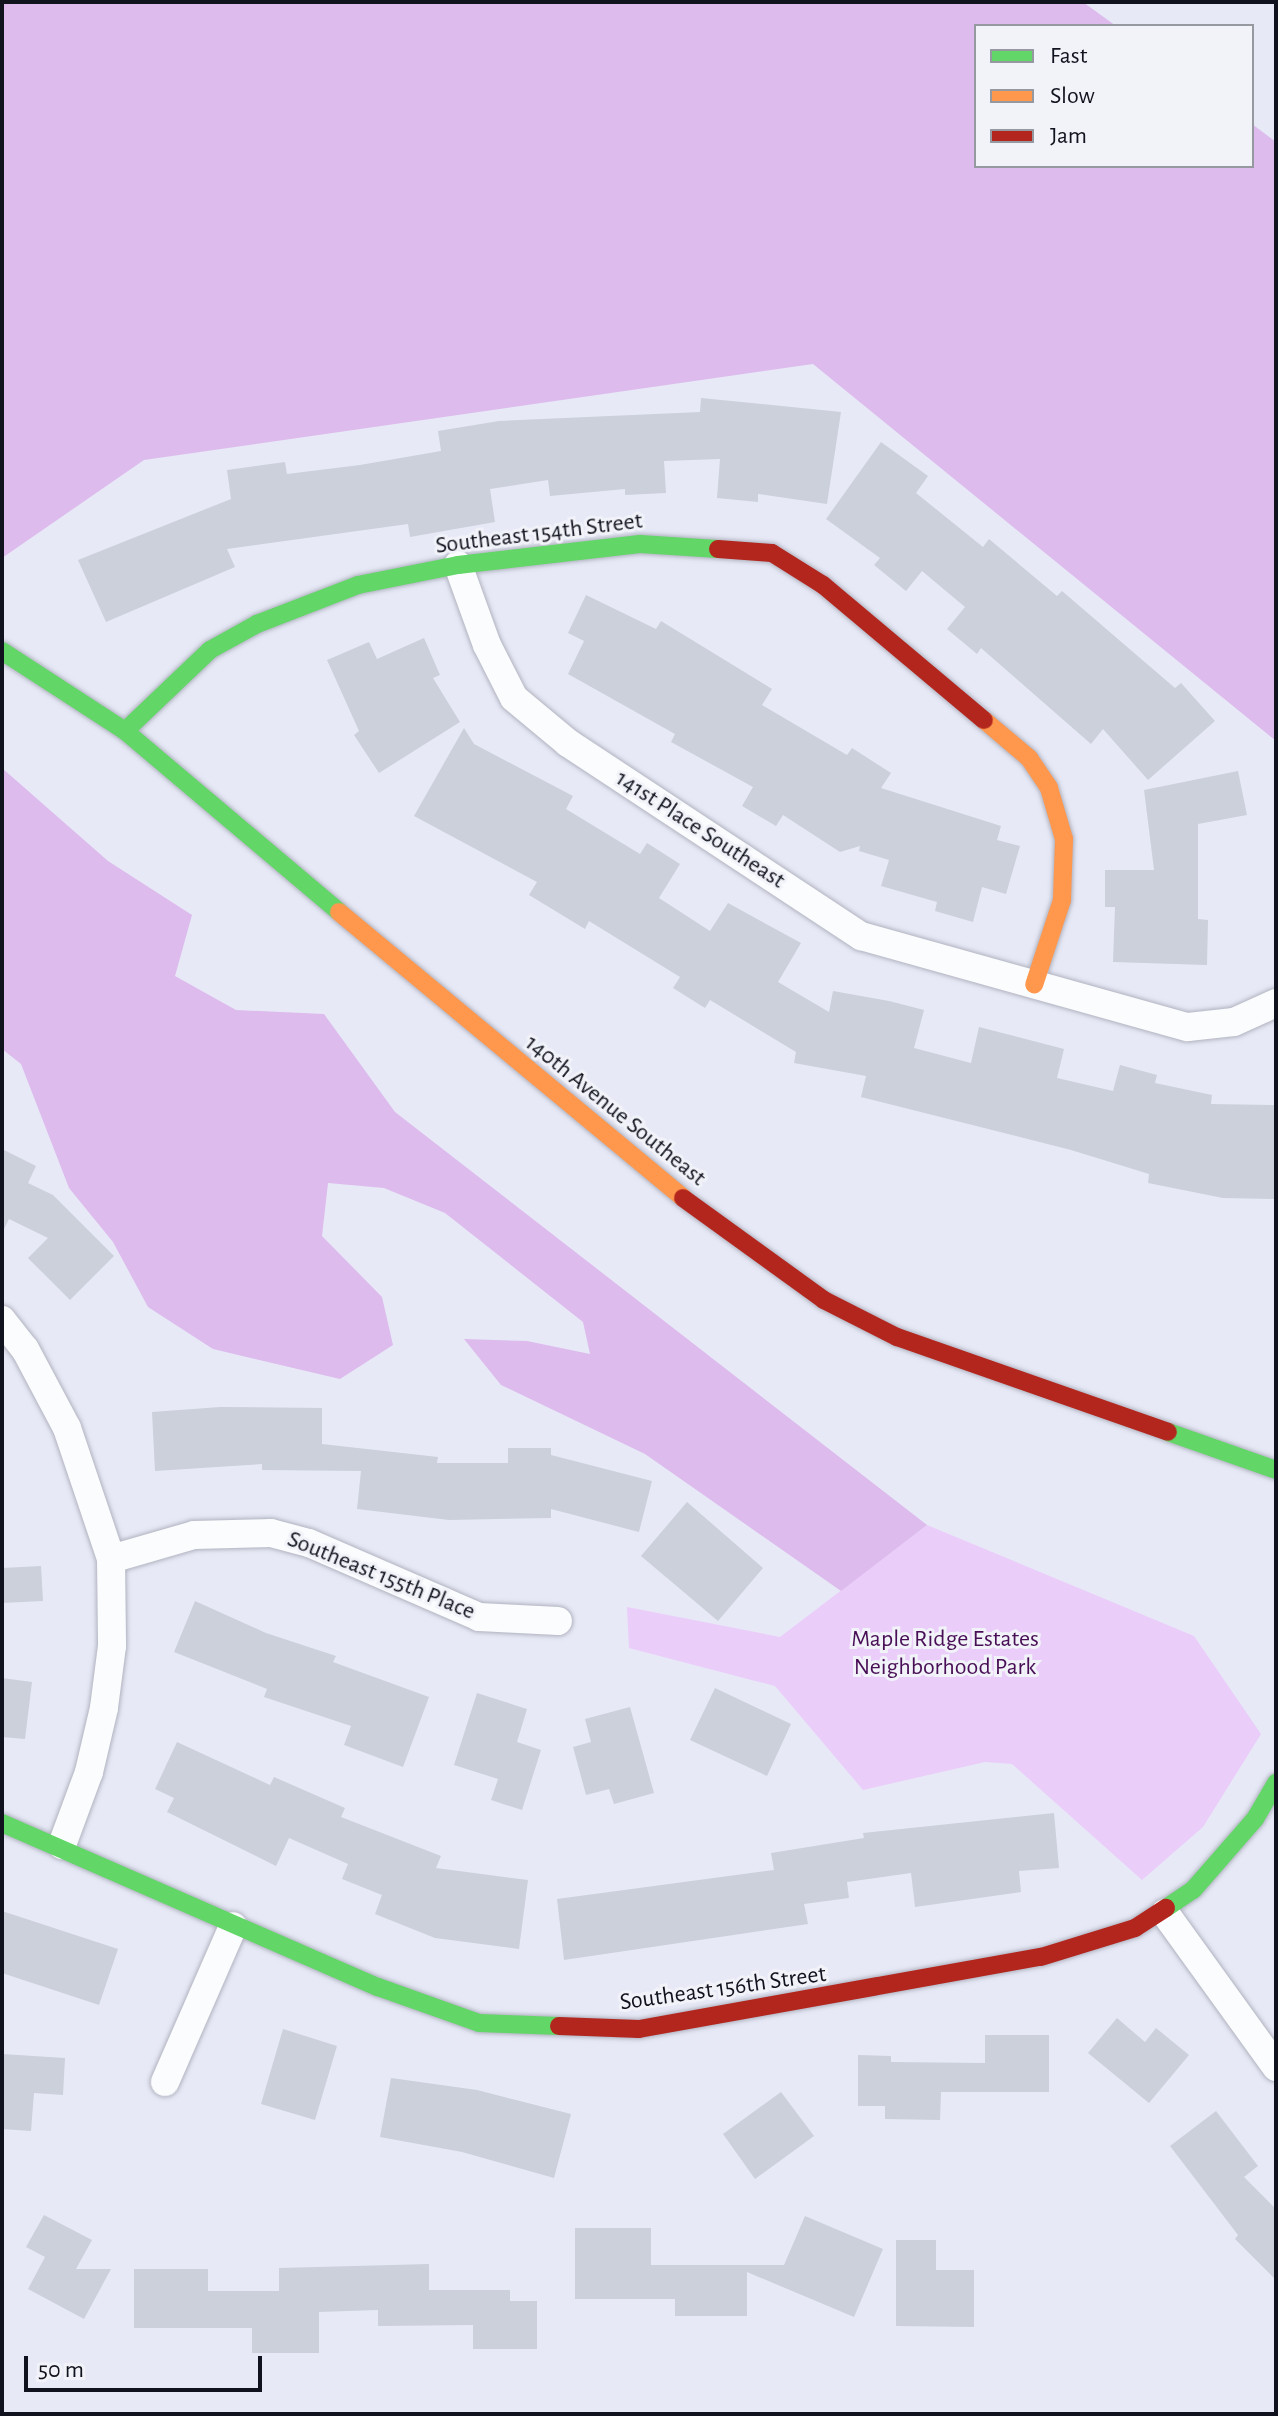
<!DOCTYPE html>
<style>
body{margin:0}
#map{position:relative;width:1278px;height:2416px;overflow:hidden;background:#e7e9f7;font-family:"Alegreya Sans",sans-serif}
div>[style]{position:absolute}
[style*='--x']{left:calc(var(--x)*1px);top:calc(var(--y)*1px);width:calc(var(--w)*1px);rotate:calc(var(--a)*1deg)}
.green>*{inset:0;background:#ebcdfa}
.forest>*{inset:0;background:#ddbbed}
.building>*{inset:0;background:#cbd0db}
.roads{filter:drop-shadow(0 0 2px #b1b3bf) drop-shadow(0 0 2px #b1b3bf)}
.street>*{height:28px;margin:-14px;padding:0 14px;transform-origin:14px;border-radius:14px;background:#fbfcfe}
.fast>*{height:18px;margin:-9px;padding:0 9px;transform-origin:9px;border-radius:9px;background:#63d668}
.slow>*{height:18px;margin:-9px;padding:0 9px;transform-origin:9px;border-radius:9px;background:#ff974d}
.jam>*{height:18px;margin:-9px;padding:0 9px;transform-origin:9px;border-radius:9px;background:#b3261e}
span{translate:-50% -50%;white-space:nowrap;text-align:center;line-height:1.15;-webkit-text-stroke:6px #f1f3f9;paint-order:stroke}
.street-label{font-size:24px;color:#10121d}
.park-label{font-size:24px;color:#490f56}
.frame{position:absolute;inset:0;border:4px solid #10121d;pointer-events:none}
.legend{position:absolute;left:974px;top:24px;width:280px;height:144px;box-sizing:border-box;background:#f1f3f9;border:2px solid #9799a1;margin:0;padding:10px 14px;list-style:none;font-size:24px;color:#10121d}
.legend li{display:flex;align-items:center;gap:16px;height:40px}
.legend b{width:40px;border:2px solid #9799a1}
.scale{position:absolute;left:24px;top:2356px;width:238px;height:36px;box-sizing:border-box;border:4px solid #10121d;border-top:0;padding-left:10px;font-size:24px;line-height:28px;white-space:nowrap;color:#10121d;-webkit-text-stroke:6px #f1f3f9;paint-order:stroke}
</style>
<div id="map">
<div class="green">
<div style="clip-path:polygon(927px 1525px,1194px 1636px,1261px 1734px,1203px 1827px,1142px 1880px,1012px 1764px,985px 1762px,863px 1790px,775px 1686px,629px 1648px,627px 1607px,780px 1637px)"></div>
</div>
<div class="forest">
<div style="clip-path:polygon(2px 2px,1083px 2px,1116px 26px,976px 26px,976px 166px,1252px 166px,1252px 124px,1276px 142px,1276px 741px,813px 364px,144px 460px,2px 558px)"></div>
<div style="clip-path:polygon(2px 768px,108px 861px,192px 915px,175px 976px,236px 1010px,324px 1014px,395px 1112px,927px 1525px,841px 1591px,645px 1454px,501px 1385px,464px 1339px,527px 1341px,590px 1354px,583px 1322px,445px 1213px,384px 1188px,328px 1183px,322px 1236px,382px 1297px,393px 1345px,340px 1379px,213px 1349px,148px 1307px,113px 1242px,69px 1188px,21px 1064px,2px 1049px)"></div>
</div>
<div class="building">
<div style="clip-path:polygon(701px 398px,841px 412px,827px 504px,758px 494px,758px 502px,717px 498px,720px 459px,664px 461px,666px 493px,625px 495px,625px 489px,550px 496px,548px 480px,490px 489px,495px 522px,410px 537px,408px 524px,227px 549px,235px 567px,106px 622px,78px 560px,231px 499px,227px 470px,285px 462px,287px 474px,360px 465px,441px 451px,438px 431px,499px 421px,700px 412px)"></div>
<div style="clip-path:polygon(881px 442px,928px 476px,916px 493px,983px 547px,989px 539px,1057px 596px,1062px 591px,1175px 688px,1181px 683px,1215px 721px,1148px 780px,1103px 729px,1091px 744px,981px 648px,977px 654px,947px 629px,965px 607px,922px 571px,906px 591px,874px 565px,880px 558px,826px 519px)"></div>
<div style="clip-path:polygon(586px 595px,656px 629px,661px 621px,772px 689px,762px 705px,847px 755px,852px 748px,891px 773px,881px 788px,1001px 826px,997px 840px,1020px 846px,1006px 894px,982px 887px,973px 922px,935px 911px,937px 902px,881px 886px,889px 860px,859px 851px,860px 846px,840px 852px,783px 815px,776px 826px,742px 806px,753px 787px,671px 742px,675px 734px,568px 674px,584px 641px,568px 633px)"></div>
<div style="clip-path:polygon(424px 638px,440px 675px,433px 678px,460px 722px,379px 773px,354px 735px,359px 731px,327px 660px,369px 642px,377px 659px)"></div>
<div style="clip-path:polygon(464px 728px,474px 744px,573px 796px,566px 809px,640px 854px,647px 843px,680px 864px,659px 898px,710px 931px,728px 903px,801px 943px,778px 982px,829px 1012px,833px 991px,889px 1001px,924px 1010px,914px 1048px,971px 1063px,979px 1027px,1064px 1049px,1057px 1078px,1113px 1091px,1120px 1065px,1157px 1075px,1155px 1083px,1212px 1095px,1211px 1104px,1276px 1105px,1276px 1199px,1223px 1198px,1148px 1183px,1149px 1174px,1071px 1150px,861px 1097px,866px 1076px,794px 1063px,796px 1052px,710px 1000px,705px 1008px,673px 988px,680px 977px,589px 921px,585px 929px,529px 895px,537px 882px,414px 816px)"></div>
<div style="clip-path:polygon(1238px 771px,1247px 815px,1198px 824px,1198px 919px,1208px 920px,1207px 965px,1113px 962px,1115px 907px,1105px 907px,1105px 870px,1154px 870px,1144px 790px)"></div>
<div style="clip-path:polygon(2px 1149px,36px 1166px,28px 1183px,53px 1195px,114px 1256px,70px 1300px,28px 1258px,48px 1238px,9px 1219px,2px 1233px)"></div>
<div style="clip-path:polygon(220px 1407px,322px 1408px,322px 1444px,438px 1457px,437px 1463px,508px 1463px,508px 1448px,551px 1448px,551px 1455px,652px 1481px,639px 1532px,551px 1509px,551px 1518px,449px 1520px,357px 1509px,361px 1471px,262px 1470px,262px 1464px,155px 1471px,152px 1412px)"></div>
<div style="clip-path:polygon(687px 1502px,763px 1568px,718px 1621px,641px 1556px)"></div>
<div style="clip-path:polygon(41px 1566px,43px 1601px,2px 1603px,2px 1568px)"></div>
<div style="clip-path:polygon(195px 1601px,266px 1633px,336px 1656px,333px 1662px,429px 1697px,403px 1767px,344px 1745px,351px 1726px,264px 1697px,267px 1689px,174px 1652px)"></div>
<div style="clip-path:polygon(2px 1678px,32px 1682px,25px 1739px,2px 1737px)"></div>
<div style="clip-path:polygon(715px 1688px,791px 1724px,767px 1776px,690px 1740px)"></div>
<div style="clip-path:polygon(477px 1693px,527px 1709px,517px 1742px,541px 1750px,522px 1810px,491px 1800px,498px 1779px,454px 1765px)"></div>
<div style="clip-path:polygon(630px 1707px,654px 1793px,614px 1804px,609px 1789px,586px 1795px,573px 1747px,591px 1742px,585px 1719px)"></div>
<div style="clip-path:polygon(177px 1742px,270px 1785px,274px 1777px,345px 1808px,341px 1817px,441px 1856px,436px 1868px,528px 1880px,519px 1949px,435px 1938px,375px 1914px,382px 1895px,342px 1879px,348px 1864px,289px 1838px,276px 1866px,167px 1812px,174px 1798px,155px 1789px)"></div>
<div style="clip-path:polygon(1054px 1813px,1059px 1868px,1019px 1871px,1021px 1892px,915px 1907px,911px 1873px,847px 1882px,849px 1898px,804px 1904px,808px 1924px,564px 1960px,557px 1899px,774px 1870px,771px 1853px,864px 1838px,863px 1833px)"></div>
<div style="clip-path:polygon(2px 1911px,118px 1949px,99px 2005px,2px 1973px)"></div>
<div style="clip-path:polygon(1117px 2018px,1145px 2042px,1156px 2028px,1189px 2055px,1149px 2103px,1088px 2053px)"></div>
<div style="clip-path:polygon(283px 2029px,337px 2046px,315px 2120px,261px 2104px)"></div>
<div style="clip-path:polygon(985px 2035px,1049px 2035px,1049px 2092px,941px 2092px,940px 2120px,885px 2119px,885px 2106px,858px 2106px,858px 2055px,891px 2056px,891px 2062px,985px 2063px)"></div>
<div style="clip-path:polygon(2px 2054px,65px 2058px,63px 2095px,34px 2093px,31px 2131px,2px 2129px)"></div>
<div style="clip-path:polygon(391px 2078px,477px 2090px,571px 2114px,554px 2178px,462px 2152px,380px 2137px)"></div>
<div style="clip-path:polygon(781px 2092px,814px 2136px,755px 2179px,723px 2134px)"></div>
<div style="clip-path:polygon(1216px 2111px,1258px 2166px,1244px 2177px,1276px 2209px,1276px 2280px,1235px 2239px,1238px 2235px,1170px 2146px)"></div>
<div style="clip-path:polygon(44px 2215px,92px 2240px,76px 2269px,111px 2269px,84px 2319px,28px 2289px,45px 2257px,26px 2247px)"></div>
<div style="clip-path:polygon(805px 2216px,883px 2249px,854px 2317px,747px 2272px,747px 2316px,675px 2316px,675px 2299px,575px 2299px,575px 2228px,651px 2228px,651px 2265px,784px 2265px)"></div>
<div style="clip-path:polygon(896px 2240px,936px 2240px,936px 2270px,974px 2270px,974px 2327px,896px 2326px)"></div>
<div style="clip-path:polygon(429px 2264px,429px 2290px,510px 2290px,510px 2301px,537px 2301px,537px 2349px,473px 2349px,473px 2325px,378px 2326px,378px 2310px,319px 2312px,319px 2353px,252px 2353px,252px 2328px,134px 2328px,134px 2269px,208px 2269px,208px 2291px,279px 2291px,279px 2268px)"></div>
</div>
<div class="roads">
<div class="street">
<div style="--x:458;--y:565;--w:85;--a:70.1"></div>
<div style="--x:487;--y:645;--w:59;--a:63"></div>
<div style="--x:514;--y:698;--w:70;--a:39.8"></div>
<div style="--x:568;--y:743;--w:351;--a:33.4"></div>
<div style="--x:861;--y:936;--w:339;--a:15.6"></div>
<div style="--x:1188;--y:1027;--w:46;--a:-6.2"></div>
<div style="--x:1234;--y:1022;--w:46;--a:-24.3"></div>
<div style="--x:2;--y:1320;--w:37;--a:52"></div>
<div style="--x:25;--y:1349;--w:89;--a:62"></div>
<div style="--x:67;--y:1428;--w:138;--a:71.4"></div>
<div style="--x:111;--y:1559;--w:87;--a:89.3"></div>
<div style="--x:112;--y:1646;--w:63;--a:97.4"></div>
<div style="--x:104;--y:1708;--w:66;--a:103.2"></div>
<div style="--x:89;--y:1772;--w:78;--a:110.3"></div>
<div style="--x:111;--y:1559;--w:86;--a:-16.1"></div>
<div style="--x:194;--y:1535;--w:77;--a:-1.5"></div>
<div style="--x:271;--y:1533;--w:39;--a:15"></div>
<div style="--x:309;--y:1543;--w:185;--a:23.5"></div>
<div style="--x:479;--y:1617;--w:79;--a:2.9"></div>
<div style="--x:1165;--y:1913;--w:190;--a:54.2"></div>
<div style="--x:165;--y:2082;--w:170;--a:-66.4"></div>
</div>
<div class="fast">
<div style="--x:2;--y:651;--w:147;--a:33"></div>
<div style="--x:125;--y:731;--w:280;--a:40.2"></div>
<div style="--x:125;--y:731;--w:117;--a:-43.6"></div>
<div style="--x:210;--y:650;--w:54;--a:-29"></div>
<div style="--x:257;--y:624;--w:108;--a:-21.1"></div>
<div style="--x:358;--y:585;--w:102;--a:-11.3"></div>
<div style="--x:458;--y:565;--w:183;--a:-6.6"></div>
<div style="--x:640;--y:544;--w:78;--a:3.7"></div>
<div style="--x:1168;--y:1432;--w:114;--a:19.4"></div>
<div style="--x:2;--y:1823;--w:410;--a:23.6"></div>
<div style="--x:378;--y:1987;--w:107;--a:19.6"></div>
<div style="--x:479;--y:2023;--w:80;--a:2.1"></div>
<div style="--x:1166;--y:1908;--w:32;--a:-34"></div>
<div style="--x:1193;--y:1890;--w:94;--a:-48.9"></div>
<div style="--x:1255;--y:1819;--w:42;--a:-59.7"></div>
</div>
<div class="slow">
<div style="--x:984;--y:720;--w:59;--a:40.2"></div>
<div style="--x:1029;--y:758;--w:36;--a:56"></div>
<div style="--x:1049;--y:788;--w:53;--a:73.6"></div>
<div style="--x:1064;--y:839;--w:61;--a:91.9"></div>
<div style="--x:1062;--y:900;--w:89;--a:108.2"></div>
<div style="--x:339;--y:912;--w:447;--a:39.7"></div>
</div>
<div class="jam">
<div style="--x:718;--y:549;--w:54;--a:4.2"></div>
<div style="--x:772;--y:553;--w:60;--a:32.1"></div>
<div style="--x:823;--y:585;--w:210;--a:40"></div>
<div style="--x:683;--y:1198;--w:174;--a:35.9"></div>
<div style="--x:824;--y:1300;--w:82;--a:26.9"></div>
<div style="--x:897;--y:1337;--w:287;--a:19.3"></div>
<div style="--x:559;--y:2026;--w:80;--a:2.1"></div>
<div style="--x:639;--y:2029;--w:408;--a:-10.2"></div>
<div style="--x:1041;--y:1957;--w:98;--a:-17.1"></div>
<div style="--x:1135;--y:1928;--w:37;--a:-33"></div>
</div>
</div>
<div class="street-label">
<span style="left:539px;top:534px;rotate:-7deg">Southeast 154th Street</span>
<span style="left:700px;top:830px;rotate:33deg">141st Place Southeast</span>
<span style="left:615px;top:1111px;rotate:39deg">140th Avenue Southeast</span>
<span style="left:381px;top:1576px;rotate:22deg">Southeast 155th Place</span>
<span style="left:723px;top:1989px;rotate:-8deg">Southeast 156th Street</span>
</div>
<div class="park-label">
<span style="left:945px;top:1654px">Maple Ridge Estates<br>Neighborhood Park</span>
</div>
<div class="frame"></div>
<ul class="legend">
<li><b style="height:10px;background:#63d668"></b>Fast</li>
<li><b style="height:10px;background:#ff974d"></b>Slow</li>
<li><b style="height:10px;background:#b3261e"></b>Jam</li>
</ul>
<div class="scale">50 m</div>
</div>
